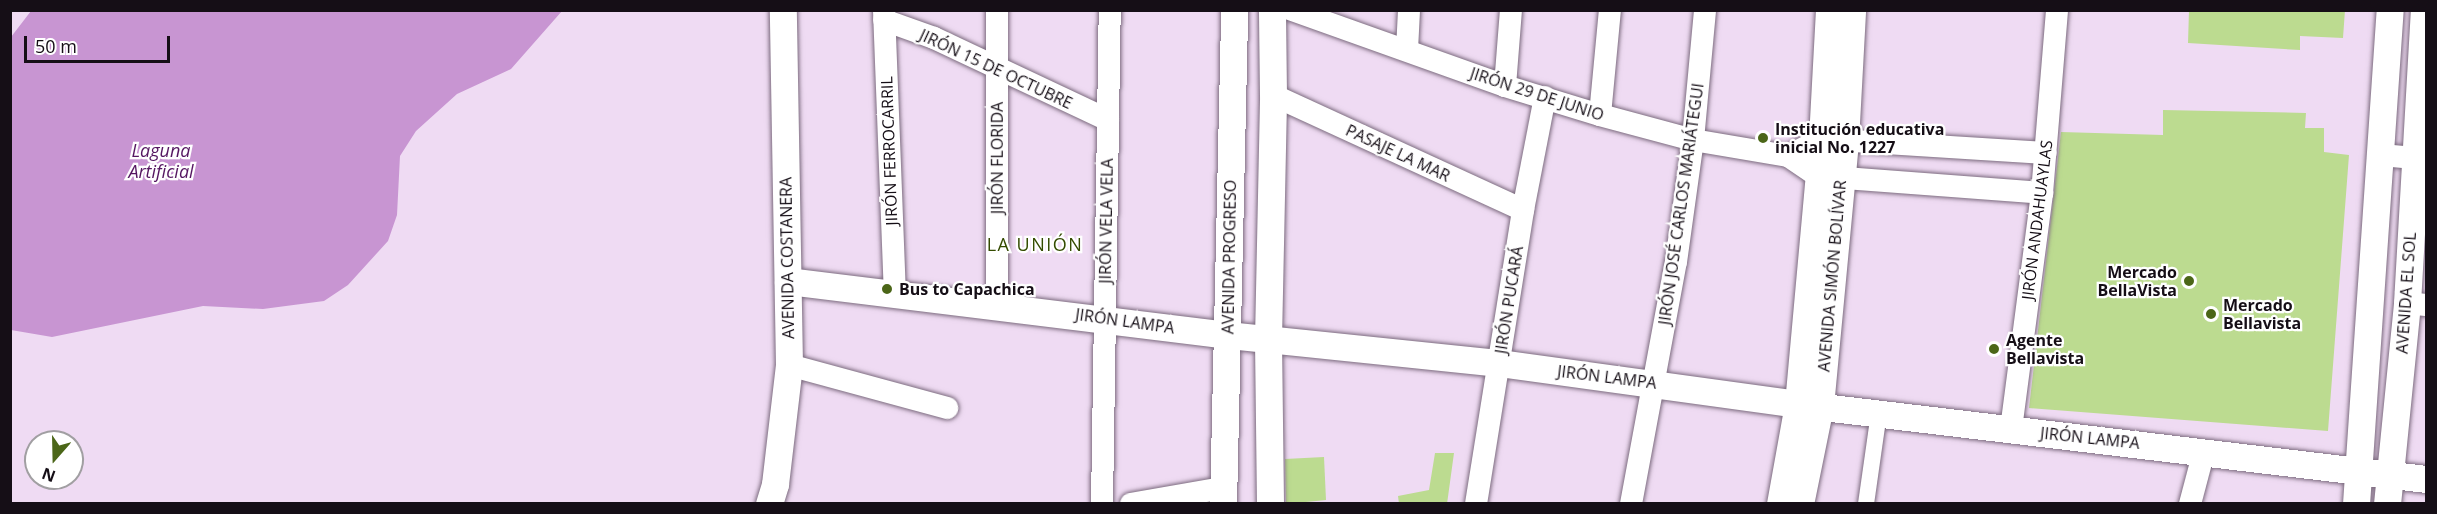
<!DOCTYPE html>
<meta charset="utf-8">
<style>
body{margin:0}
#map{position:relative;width:2437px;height:514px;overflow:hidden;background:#efdbf3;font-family:"Open Sans",sans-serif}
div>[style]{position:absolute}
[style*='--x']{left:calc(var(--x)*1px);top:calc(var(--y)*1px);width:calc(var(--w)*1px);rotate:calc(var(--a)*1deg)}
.water>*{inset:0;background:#c895d2}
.building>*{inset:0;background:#bcdb90}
.roads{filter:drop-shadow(0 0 2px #7c6b7f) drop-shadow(0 0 2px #7c6b7f)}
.pedestrian>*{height:16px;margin:-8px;padding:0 8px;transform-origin:8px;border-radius:8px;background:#fff}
.minor>*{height:22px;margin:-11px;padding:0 11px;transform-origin:11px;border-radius:11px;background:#fff}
.tertiary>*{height:27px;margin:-13.5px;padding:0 13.5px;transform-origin:13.5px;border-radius:13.5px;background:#fff}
.dots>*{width:16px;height:16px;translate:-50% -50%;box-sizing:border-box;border:3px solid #fff;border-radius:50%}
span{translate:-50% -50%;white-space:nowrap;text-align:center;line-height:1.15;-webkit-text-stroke:4.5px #fff;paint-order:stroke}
.street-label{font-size:16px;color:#150e16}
.poi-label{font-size:16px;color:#150e16;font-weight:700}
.left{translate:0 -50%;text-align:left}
.right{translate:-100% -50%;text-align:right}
.water-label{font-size:18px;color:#551661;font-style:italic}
.neighbourhood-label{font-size:18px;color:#344b00;letter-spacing:1.5px}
.frame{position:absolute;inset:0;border:12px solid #150e16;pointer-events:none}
.north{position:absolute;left:24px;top:430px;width:60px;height:60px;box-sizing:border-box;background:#fff;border:2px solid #a19fa2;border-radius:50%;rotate:200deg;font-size:16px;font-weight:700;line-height:24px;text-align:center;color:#150e16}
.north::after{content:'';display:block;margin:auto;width:21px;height:27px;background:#4b6618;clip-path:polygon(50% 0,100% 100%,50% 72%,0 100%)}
.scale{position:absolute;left:24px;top:36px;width:146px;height:27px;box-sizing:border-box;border:3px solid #150e16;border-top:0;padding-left:8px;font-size:18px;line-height:21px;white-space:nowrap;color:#150e16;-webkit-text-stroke:4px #fff;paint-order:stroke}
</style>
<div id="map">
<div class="water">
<div style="clip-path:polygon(31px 11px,31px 10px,562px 11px,511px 69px,457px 94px,416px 131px,400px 156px,397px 215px,388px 241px,348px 285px,324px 301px,263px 309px,203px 306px,52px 337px,11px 330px,11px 37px)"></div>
</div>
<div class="building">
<div style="clip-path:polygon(2189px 10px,2345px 10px,2343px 38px,2300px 36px,2300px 50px,2188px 43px)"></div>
<div style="clip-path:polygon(2163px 110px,2306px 113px,2305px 128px,2324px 128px,2324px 152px,2349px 155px,2328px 431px,2029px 408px,2061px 132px,2163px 135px)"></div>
<div style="clip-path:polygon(1435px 453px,1454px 453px,1447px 504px,1399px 504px,1398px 496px,1429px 490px)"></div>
<div style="clip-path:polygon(1324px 457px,1326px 500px,1286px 504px,1285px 459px)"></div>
</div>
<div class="roads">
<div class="pedestrian">
<div style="--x:1866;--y:504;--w:92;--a:-81.9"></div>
</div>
<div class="minor">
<div style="--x:884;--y:10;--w:282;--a:87.8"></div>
<div style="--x:1292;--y:10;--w:226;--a:19.6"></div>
<div style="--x:1505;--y:86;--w:99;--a:17"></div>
<div style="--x:1600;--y:115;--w:96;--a:15"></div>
<div style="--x:1693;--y:140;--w:96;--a:9.6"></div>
<div style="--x:1788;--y:156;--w:36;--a:34"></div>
<div style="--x:1818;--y:176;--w:225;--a:4.3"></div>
<div style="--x:884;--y:20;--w:53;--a:19.8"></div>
<div style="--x:934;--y:38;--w:192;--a:25.2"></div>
<div style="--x:1407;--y:50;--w:40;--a:-87.1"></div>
<div style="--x:1505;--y:86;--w:76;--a:-85.5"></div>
<div style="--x:1273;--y:95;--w:275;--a:24.7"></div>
<div style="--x:1600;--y:115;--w:105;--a:-84.6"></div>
<div style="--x:2381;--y:155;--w:45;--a:5.1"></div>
<div style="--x:1788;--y:156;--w:38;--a:-27"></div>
<div style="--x:1822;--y:139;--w:224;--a:3.6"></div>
<div style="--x:2407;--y:303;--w:19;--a:6"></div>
<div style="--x:997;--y:305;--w:295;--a:-90"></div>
<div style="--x:789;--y:365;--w:164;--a:15.2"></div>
<div style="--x:2011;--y:429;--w:238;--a:-82.5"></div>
<div style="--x:2042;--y:193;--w:184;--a:-85.3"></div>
<div style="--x:1102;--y:504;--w:494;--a:-89.1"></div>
<div style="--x:1131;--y:504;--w:93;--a:-9.9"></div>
<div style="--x:1476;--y:504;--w:298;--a:-80.9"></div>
<div style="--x:1523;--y:210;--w:115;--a:-79"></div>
<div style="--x:1631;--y:504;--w:246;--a:-79.5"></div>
<div style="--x:1676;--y:262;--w:123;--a:-82.1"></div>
<div style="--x:1693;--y:140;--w:131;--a:-84.7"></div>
<div style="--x:2190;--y:504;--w:55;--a:-75.2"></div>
</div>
<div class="tertiary">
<div style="--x:788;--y:281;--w:443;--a:7"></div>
<div style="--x:1228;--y:335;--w:272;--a:5.9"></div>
<div style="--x:1499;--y:363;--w:302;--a:7.8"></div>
<div style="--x:1798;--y:404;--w:632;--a:6.81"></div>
<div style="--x:769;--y:504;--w:21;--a:-73"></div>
<div style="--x:775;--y:484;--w:120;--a:-83.3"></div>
<div style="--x:789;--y:365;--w:355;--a:-91"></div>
<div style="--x:1223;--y:504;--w:494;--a:-88.7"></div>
<div style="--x:1270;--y:504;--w:165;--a:-90.7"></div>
<div style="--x:1268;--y:339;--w:244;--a:-88.8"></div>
<div style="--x:1273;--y:95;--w:85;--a:-90.7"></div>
<div style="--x:1780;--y:504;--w:102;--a:-79.8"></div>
<div style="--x:1798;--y:404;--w:266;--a:-84.8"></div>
<div style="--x:1822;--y:139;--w:129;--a:-86.9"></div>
<div style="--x:1800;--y:504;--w:100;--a:-78.5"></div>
<div style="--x:1820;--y:406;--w:266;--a:-84.6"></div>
<div style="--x:1845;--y:141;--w:131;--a:-86.9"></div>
<div style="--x:2356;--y:504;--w:495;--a:-86.1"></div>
<div style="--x:2387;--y:504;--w:202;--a:-84.3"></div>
<div style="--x:2407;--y:303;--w:293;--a:-86.7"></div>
</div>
</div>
<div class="dots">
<div style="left:1763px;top:138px;background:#4b6618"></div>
<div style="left:2189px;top:281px;background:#4b6618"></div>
<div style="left:887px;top:289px;background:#4b6618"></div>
<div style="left:2211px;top:314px;background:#4b6618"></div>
<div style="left:1994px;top:349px;background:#4b6618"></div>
</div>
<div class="street-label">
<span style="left:996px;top:69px;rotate:25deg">JIRÓN 15 DE OCTUBRE</span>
<span style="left:1537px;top:94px;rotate:18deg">JIRÓN 29 DE JUNIO</span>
<span style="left:889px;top:151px;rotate:-92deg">JIRÓN FERROCARRIL</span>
<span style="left:1398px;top:153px;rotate:25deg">PASAJE LA MAR</span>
<span style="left:997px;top:158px;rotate:-90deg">JIRÓN FLORIDA</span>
<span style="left:1681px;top:204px;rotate:-82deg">JIRÓN JOSÉ CARLOS MARIÁTEGUI</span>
<span style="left:2037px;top:220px;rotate:-83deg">JIRÓN ANDAHUAYLAS</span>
<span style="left:1106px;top:221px;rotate:-89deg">JIRÓN VELA VELA</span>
<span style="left:1229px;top:257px;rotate:-89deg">AVENIDA PROGRESO</span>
<span style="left:787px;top:258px;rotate:-91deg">AVENIDA COSTANERA</span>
<span style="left:1832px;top:276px;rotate:-85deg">AVENIDA SIMÓN BOLÍVAR</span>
<span style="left:2406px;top:293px;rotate:-86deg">AVENIDA EL SOL</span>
<span style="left:1509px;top:300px;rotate:-81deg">JIRÓN PUCARÁ</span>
<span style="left:1125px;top:321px;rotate:8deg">JIRÓN LAMPA</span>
<span style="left:1607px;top:377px;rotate:7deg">JIRÓN LAMPA</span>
<span style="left:2090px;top:438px;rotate:6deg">JIRÓN LAMPA</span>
</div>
<div class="poi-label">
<span class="left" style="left:1775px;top:138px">Institución educativa<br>inicial No. 1227</span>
<span class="right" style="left:2177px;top:281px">Mercado<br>BellaVista</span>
<span class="left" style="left:899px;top:289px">Bus to Capachica</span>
<span class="left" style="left:2223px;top:314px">Mercado<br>Bellavista</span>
<span class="left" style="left:2006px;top:349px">Agente<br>Bellavista</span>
</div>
<div class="water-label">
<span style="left:161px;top:161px">Laguna<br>Artificial</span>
</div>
<div class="neighbourhood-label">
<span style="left:1035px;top:244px">LA UNIÓN</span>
</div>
<div class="frame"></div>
<div class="north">N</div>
<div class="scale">50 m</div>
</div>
